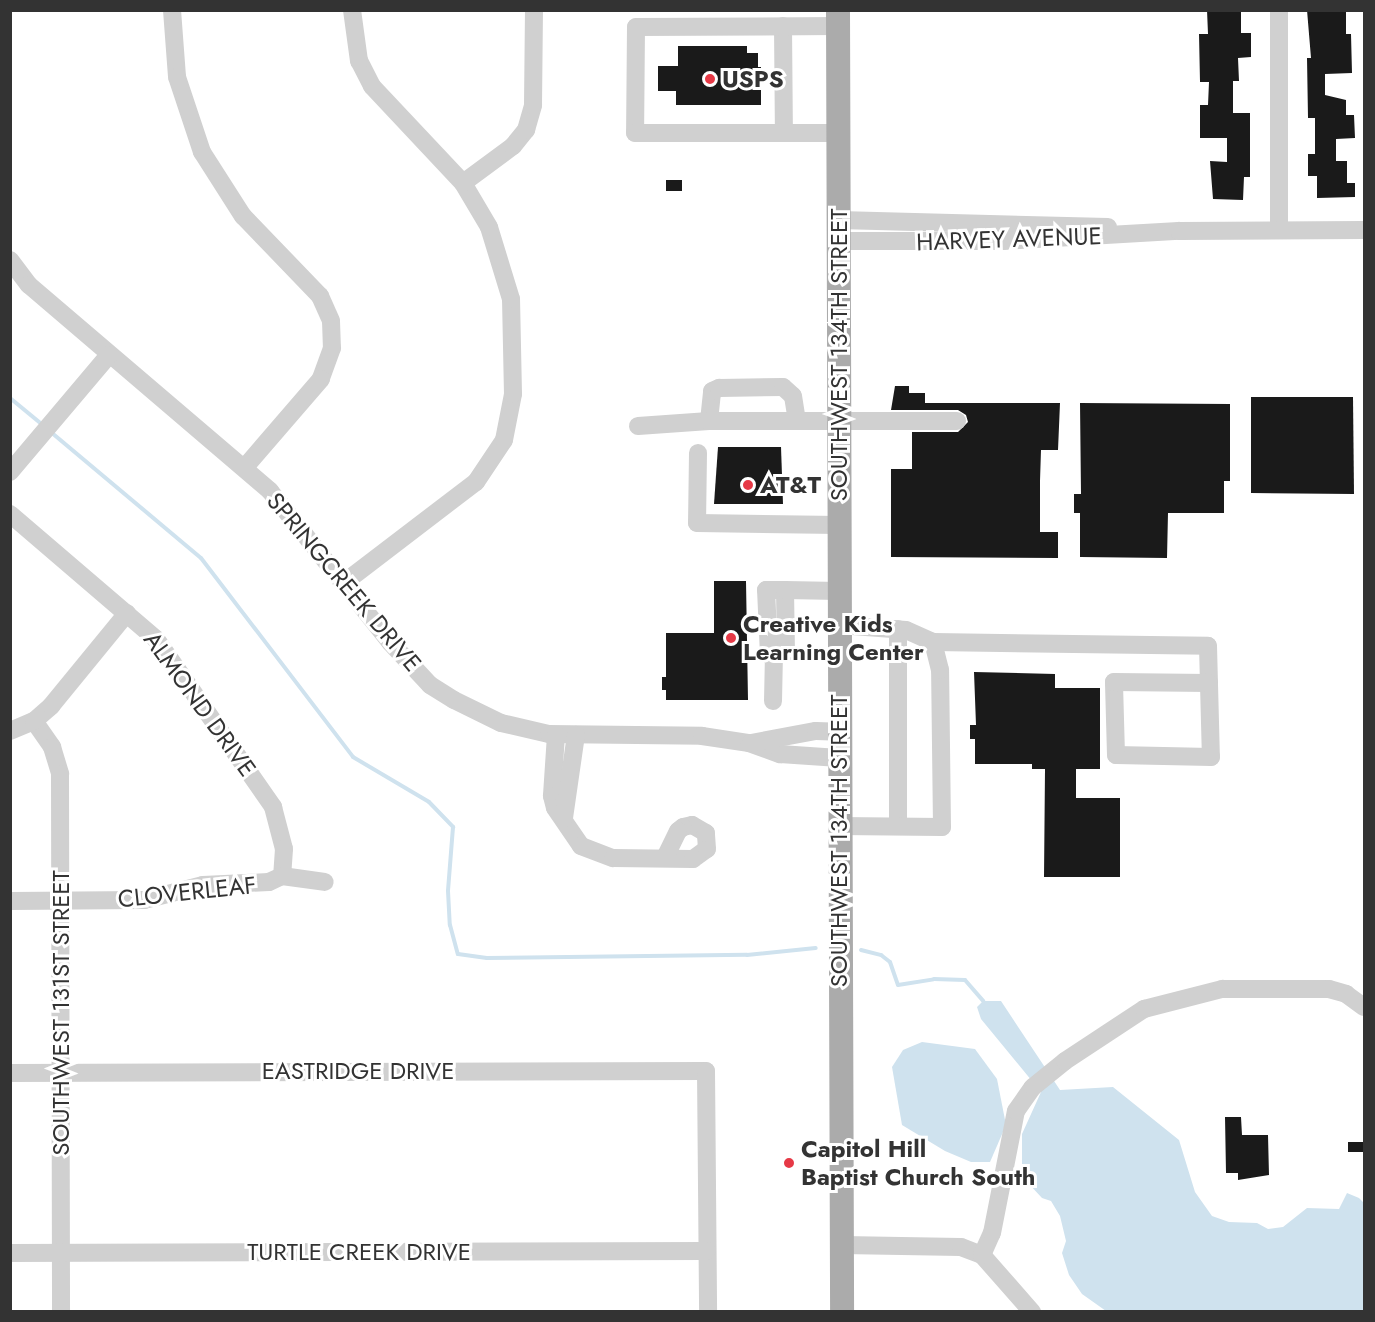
<!DOCTYPE html>
<style>
body{margin:0}
#map{position:relative;width:1375px;height:1322px;overflow:hidden;background:#fff;font-family:Jost,sans-serif}
div>[style]{position:absolute}
[style*='--x']{left:calc(var(--x)*1px);top:calc(var(--y)*1px);width:calc(var(--w)*1px);rotate:calc(var(--a)*1deg)}
.water>*{inset:0;background:#cfe2ee}
.stream>*{height:4px;margin:-2px;padding:0 2px;transform-origin:2px;border-radius:2px;background:#cfe2ee}
.building>*{inset:0;background:#1a1a1a}
.minor>*{height:18px;margin:-9px;padding:0 9px;transform-origin:9px;border-radius:9px;background:#d0d0d0}
.major>*{height:24px;margin:-12px;padding:0 12px;transform-origin:12px;border-radius:12px;background:#ababab}
.dots>*{width:16px;height:16px;translate:-50% -50%;box-sizing:border-box;border:3px solid #fff;border-radius:50%}
span{translate:-50% -50%;white-space:nowrap;text-align:center;line-height:1.15;-webkit-text-stroke:6px #fff;paint-order:stroke}
.poi-label{font-size:24px;color:#333;font-weight:700}
.left{translate:0 -50%;text-align:left}
.street-label{font-size:24px;color:#333}
.frame{position:absolute;inset:0;border:12px solid #333;pointer-events:none}
</style>
<div id="map">
<div class="water">
<div style="clip-path:polygon(983px 1001px,1001px 1001px,1060px 1090px,1113px 1087px,1179px 1140px,1195px 1192px,1212px 1216px,1229px 1222px,1257px 1223px,1268px 1229px,1283px 1227px,1307px 1208px,1339px 1209px,1347px 1193px,1359px 1198px,1364px 1203px,1364px 1311px,1106px 1311px,1082px 1294px,1069px 1275px,1062px 1253px,1066px 1241px,1060px 1216px,1051px 1201px,1042px 1198px,1028px 1183px,1022px 1167px,1022px 1134px,1041px 1092px,981px 1019px,977px 1007px)"></div>
<div style="clip-path:polygon(922px 1042px,975px 1049px,997px 1079px,1006px 1125px,990px 1162px,971px 1162px,945px 1151px,902px 1125px,892px 1067px,903px 1050px)"></div>
</div>
<div class="stream">
<div style="--x:10;--y:398;--w:44;--a:39.5"></div>
<div style="--x:52;--y:433;--w:194;--a:40"></div>
<div style="--x:201;--y:558;--w:250;--a:52.6"></div>
<div style="--x:353;--y:757;--w:88;--a:30.6"></div>
<div style="--x:429;--y:802;--w:35;--a:46"></div>
<div style="--x:453;--y:827;--w:64;--a:94.5"></div>
<div style="--x:448;--y:891;--w:34;--a:87"></div>
<div style="--x:450;--y:925;--w:30;--a:75"></div>
<div style="--x:458;--y:954;--w:29;--a:8"></div>
<div style="--x:487;--y:958;--w:260;--a:-0.7"></div>
<div style="--x:747;--y:955;--w:69;--a:-5.8"></div>
<div style="--x:861;--y:950;--w:21;--a:14"></div>
<div style="--x:881;--y:955;--w:11;--a:38"></div>
<div style="--x:890;--y:962;--w:24;--a:71"></div>
<div style="--x:898;--y:985;--w:36;--a:-9"></div>
<div style="--x:934;--y:979;--w:31;--a:2"></div>
<div style="--x:965;--y:980;--w:28;--a:49"></div>
</div>
<div class="building">
<div style="clip-path:polygon(1207px 10px,1241px 10px,1241px 33px,1251px 33px,1251px 57px,1238px 58px,1239px 81px,1233px 81px,1233px 113px,1250px 113px,1250px 177px,1244px 177px,1243px 200px,1213px 199px,1210px 161px,1227px 162px,1227px 138px,1200px 138px,1200px 105px,1208px 105px,1209px 82px,1200px 82px,1199px 34px,1208px 34px)"></div>
<div style="clip-path:polygon(1307px 10px,1346px 10px,1346px 34px,1351px 34px,1352px 73px,1325px 74px,1325px 95px,1346px 100px,1346px 115px,1354px 115px,1355px 138px,1336px 139px,1336px 161px,1347px 161px,1347px 183px,1355px 183px,1355px 197px,1317px 198px,1317px 176px,1308px 176px,1308px 154px,1315px 154px,1315px 118px,1308px 118px,1307px 58px,1311px 58px)"></div>
<div style="clip-path:polygon(678px 46px,747px 46px,747px 53px,758px 53px,758px 67px,761px 67px,761px 105px,676px 105px,676px 91px,658px 91px,658px 66px,678px 66px)"></div>
<div style="clip-path:polygon(666px 180px,682px 180px,682px 191px,666px 191px)"></div>
<div style="clip-path:polygon(895px 386px,909px 386px,909px 393px,925px 393px,925px 403px,1060px 403px,1058px 450px,1041px 450px,1040px 481px,1040px 532px,1058px 532px,1058px 558px,891px 557px,891px 469px,912px 469px,912px 432px,958px 432px,968px 422px,966px 415px,958px 410px,891px 410px)"></div>
<div style="clip-path:polygon(1251px 397px,1353px 397px,1354px 494px,1251px 493px)"></div>
<div style="clip-path:polygon(1080px 403px,1230px 404px,1230px 481px,1224px 481px,1224px 513px,1168px 513px,1167px 558px,1080px 557px,1080px 513px,1074px 513px,1074px 494px,1081px 494px)"></div>
<div style="clip-path:polygon(718px 447px,781px 447px,783px 504px,714px 504px)"></div>
<div style="clip-path:polygon(714px 581px,746px 581px,748px 700px,666px 700px,666px 690px,662px 690px,662px 677px,666px 677px,666px 633px,714px 633px)"></div>
<div style="clip-path:polygon(974px 672px,1055px 674px,1055px 688px,1100px 688px,1100px 769px,1076px 769px,1076px 798px,1120px 798px,1120px 877px,1044px 877px,1045px 769px,1032px 769px,1032px 764px,975px 764px,975px 739px,970px 739px,970px 725px,976px 725px)"></div>
<div style="clip-path:polygon(1225px 1117px,1241px 1117px,1242px 1135px,1268px 1135px,1269px 1175px,1238px 1180px,1238px 1173px,1226px 1173px)"></div>
<div style="clip-path:polygon(1348px 1142px,1365px 1142px,1365px 1152px,1348px 1152px)"></div>
</div>
<div class="minor">
<div style="--x:172;--y:10;--w:67;--a:85.7"></div>
<div style="--x:177;--y:77;--w:79;--a:71.6"></div>
<div style="--x:202;--y:152;--w:76;--a:57.4"></div>
<div style="--x:243;--y:216;--w:111;--a:46.1"></div>
<div style="--x:320;--y:296;--w:27;--a:66"></div>
<div style="--x:331;--y:321;--w:27;--a:88"></div>
<div style="--x:332;--y:348;--w:33;--a:110"></div>
<div style="--x:321;--y:379;--w:116;--a:130.8"></div>
<div style="--x:1279;--y:10;--w:220;--a:90"></div>
<div style="--x:783;--y:26;--w:107;--a:89.5"></div>
<div style="--x:839;--y:26;--w:203;--a:179.7"></div>
<div style="--x:636;--y:27;--w:106;--a:90.5"></div>
<div style="--x:635;--y:133;--w:204;--a:0"></div>
<div style="--x:463;--y:183;--w:62;--a:-36.5"></div>
<div style="--x:513;--y:146;--w:21;--a:-51"></div>
<div style="--x:526;--y:130;--w:26;--a:-74"></div>
<div style="--x:533;--y:105;--w:95;--a:-89.4"></div>
<div style="--x:839;--y:220;--w:269;--a:1.5"></div>
<div style="--x:839;--y:241;--w:164;--a:0"></div>
<div style="--x:1003;--y:241;--w:176;--a:-3.3"></div>
<div style="--x:1179;--y:231;--w:185;--a:-0.3"></div>
<div style="--x:10;--y:260;--w:31;--a:53"></div>
<div style="--x:29;--y:285;--w:317;--a:40.5"></div>
<div style="--x:270;--y:491;--w:193;--a:51.5"></div>
<div style="--x:390;--y:642;--w:59;--a:47.1"></div>
<div style="--x:430;--y:685;--w:28;--a:32"></div>
<div style="--x:454;--y:700;--w:52;--a:26.1"></div>
<div style="--x:501;--y:723;--w:49;--a:12.9"></div>
<div style="--x:549;--y:734;--w:153;--a:0.7"></div>
<div style="--x:702;--y:736;--w:48;--a:8.5"></div>
<div style="--x:749;--y:743;--w:33;--a:20"></div>
<div style="--x:780;--y:754;--w:59;--a:3.9"></div>
<div style="--x:709;--y:421;--w:30;--a:-84"></div>
<div style="--x:712;--y:391;--w:8;--a:-23"></div>
<div style="--x:719;--y:388;--w:64;--a:-0.9"></div>
<div style="--x:783;--y:387;--w:13;--a:42"></div>
<div style="--x:793;--y:396;--w:24;--a:81"></div>
<div style="--x:638;--y:426;--w:71;--a:-4"></div>
<div style="--x:709;--y:421;--w:248;--a:0"></div>
<div style="--x:698;--y:453;--w:70;--a:90.8"></div>
<div style="--x:697;--y:523;--w:142;--a:0.8"></div>
<div style="--x:10;--y:472;--w:153;--a:-49.8"></div>
<div style="--x:10;--y:514;--w:192;--a:40.6"></div>
<div style="--x:156;--y:639;--w:205;--a:55.1"></div>
<div style="--x:273;--y:807;--w:43;--a:75.3"></div>
<div style="--x:284;--y:849;--w:27;--a:94"></div>
<div style="--x:345;--y:582;--w:165;--a:-37.4"></div>
<div style="--x:476;--y:482;--w:50;--a:-56.3"></div>
<div style="--x:504;--y:440;--w:47;--a:-78.9"></div>
<div style="--x:513;--y:394;--w:95;--a:-91.2"></div>
<div style="--x:511;--y:299;--w:75;--a:-107"></div>
<div style="--x:489;--y:227;--w:51;--a:-120.6"></div>
<div style="--x:463;--y:183;--w:133;--a:-133.2"></div>
<div style="--x:372;--y:86;--w:28;--a:-117"></div>
<div style="--x:359;--y:61;--w:51;--a:-97.8"></div>
<div style="--x:785;--y:590;--w:62;--a:89.1"></div>
<div style="--x:786;--y:652;--w:17;--a:170"></div>
<div style="--x:769;--y:655;--w:65;--a:-92.6"></div>
<div style="--x:766;--y:590;--w:19;--a:0"></div>
<div style="--x:785;--y:590;--w:54;--a:1.1"></div>
<div style="--x:839;--y:625;--w:67;--a:4.3"></div>
<div style="--x:906;--y:630;--w:30;--a:24"></div>
<div style="--x:933;--y:642;--w:275;--a:0.8"></div>
<div style="--x:1208;--y:646;--w:111;--a:88.5"></div>
<div style="--x:1211;--y:757;--w:95;--a:-178.8"></div>
<div style="--x:1116;--y:755;--w:73;--a:-91.6"></div>
<div style="--x:1114;--y:682;--w:95;--a:0.6"></div>
<div style="--x:898;--y:629;--w:197;--a:90"></div>
<div style="--x:773;--y:701;--w:46;--a:-88.8"></div>
<div style="--x:34;--y:721;--w:32;--a:55"></div>
<div style="--x:52;--y:747;--w:28;--a:73"></div>
<div style="--x:60;--y:774;--w:538;--a:89.89"></div>
<div style="--x:10;--y:731;--w:26;--a:-23"></div>
<div style="--x:34;--y:721;--w:23;--a:-41"></div>
<div style="--x:51;--y:706;--w:120;--a:-50.7"></div>
<div style="--x:556;--y:735;--w:61;--a:93.8"></div>
<div style="--x:552;--y:796;--w:12;--a:76"></div>
<div style="--x:555;--y:808;--w:46;--a:55.6"></div>
<div style="--x:581;--y:846;--w:34;--a:21"></div>
<div style="--x:613;--y:858;--w:80;--a:0.7"></div>
<div style="--x:693;--y:859;--w:17;--a:-36"></div>
<div style="--x:707;--y:849;--w:16;--a:-94"></div>
<div style="--x:706;--y:833;--w:16;--a:-150"></div>
<div style="--x:692;--y:825;--w:9;--a:167"></div>
<div style="--x:683;--y:827;--w:6;--a:141"></div>
<div style="--x:678;--y:831;--w:30;--a:116"></div>
<div style="--x:751;--y:743;--w:66;--a:-10.5"></div>
<div style="--x:816;--y:731;--w:23;--a:2"></div>
<div style="--x:564;--y:818;--w:84;--a:-81.8"></div>
<div style="--x:839;--y:826;--w:103;--a:0.6"></div>
<div style="--x:942;--y:827;--w:157;--a:-90.7"></div>
<div style="--x:940;--y:670;--w:29;--a:-104"></div>
<div style="--x:10;--y:901;--w:134;--a:-0.4"></div>
<div style="--x:144;--y:900;--w:61;--a:-14.3"></div>
<div style="--x:203;--y:885;--w:66;--a:-2.6"></div>
<div style="--x:269;--y:882;--w:14;--a:-25"></div>
<div style="--x:282;--y:876;--w:43;--a:7.9"></div>
<div style="--x:10;--y:1073;--w:696;--a:-0.16"></div>
<div style="--x:706;--y:1071;--w:241;--a:89.5"></div>
<div style="--x:842;--y:1245;--w:119;--a:1"></div>
<div style="--x:961;--y:1247;--w:22;--a:21"></div>
<div style="--x:982;--y:1255;--w:76;--a:48.7"></div>
<div style="--x:10;--y:1253;--w:697;--a:-0.16"></div>
<div style="--x:982;--y:1255;--w:24;--a:-66"></div>
<div style="--x:992;--y:1233;--w:124;--a:-78.9"></div>
<div style="--x:1016;--y:1111;--w:29;--a:-55"></div>
<div style="--x:1033;--y:1087;--w:41;--a:-39.1"></div>
<div style="--x:1065;--y:1061;--w:95;--a:-33.4"></div>
<div style="--x:1144;--y:1009;--w:81;--a:-14.4"></div>
<div style="--x:1222;--y:989;--w:107;--a:0"></div>
<div style="--x:1329;--y:989;--w:18;--a:16"></div>
<div style="--x:1346;--y:994;--w:22;--a:36"></div>
</div>
<div class="major">
<div style="--x:838;--y:10;--w:1302;--a:89.82"></div>
</div>
<div class="dots">
<div style="left:710px;top:79px;background:#e63946"></div>
<div style="left:748px;top:485px;background:#e63946"></div>
<div style="left:731px;top:638px;background:#e63946"></div>
<div style="left:789px;top:1163px;background:#e63946"></div>
</div>
<div class="poi-label">
<span class="left" style="left:722px;top:79px">USPS</span>
<span class="left" style="left:760px;top:485px">AT&amp;T</span>
<span class="left" style="left:743px;top:638px">Creative Kids<br>Learning Center</span>
<span class="left" style="left:801px;top:1163px">Capitol Hill<br>Baptist Church South</span>
</div>
<div class="street-label">
<span style="left:1009px;top:239px;rotate:-2deg">HARVEY AVENUE</span>
<span style="left:839px;top:355px;rotate:-90deg">SOUTHWEST 134TH STREET</span>
<span style="left:344px;top:582px;rotate:50deg">SPRINGCREEK DRIVE</span>
<span style="left:200px;top:704px;rotate:54deg">ALMOND DRIVE</span>
<span style="left:839px;top:841px;rotate:-90deg">SOUTHWEST 134TH STREET</span>
<span style="left:187px;top:892px;rotate:-6deg">CLOVERLEAF</span>
<span style="left:61px;top:1013px;rotate:-90deg">SOUTHWEST 131ST STREET</span>
<span style="left:358px;top:1071px">EASTRIDGE DRIVE</span>
<span style="left:359px;top:1252px">TURTLE CREEK DRIVE</span>
</div>
<div class="frame"></div>
</div>
